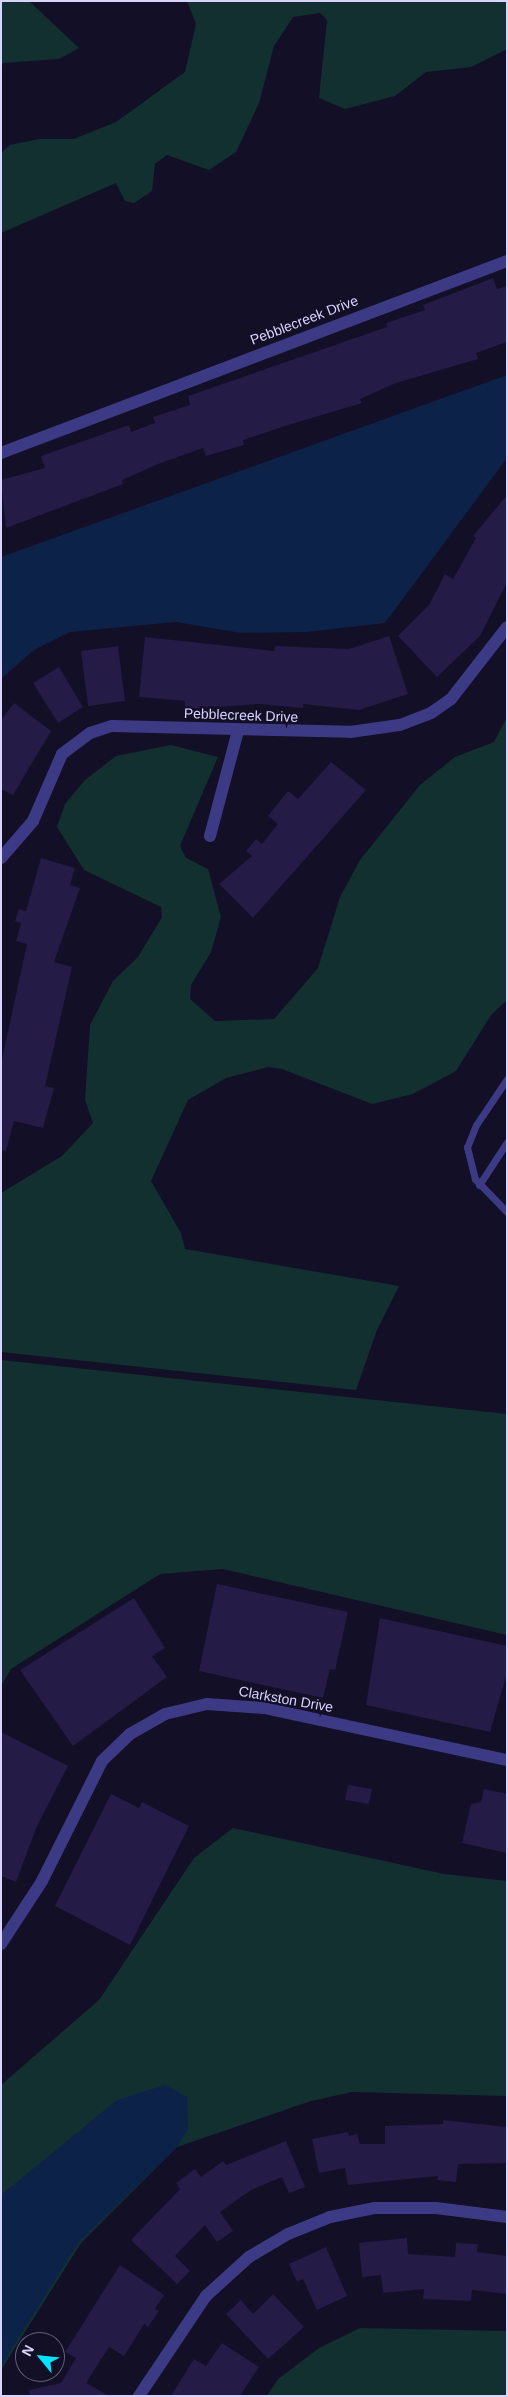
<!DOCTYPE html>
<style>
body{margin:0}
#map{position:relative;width:508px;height:2397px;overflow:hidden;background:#130f26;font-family:Arial,sans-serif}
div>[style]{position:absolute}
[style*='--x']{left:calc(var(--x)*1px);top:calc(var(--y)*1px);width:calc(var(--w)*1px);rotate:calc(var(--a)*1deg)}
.green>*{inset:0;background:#12302f}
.water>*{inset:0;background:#0c2248}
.building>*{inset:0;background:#241b47}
.lane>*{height:7px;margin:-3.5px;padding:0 3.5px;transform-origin:3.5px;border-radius:3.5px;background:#3d3a85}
.street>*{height:12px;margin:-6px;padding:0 6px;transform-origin:6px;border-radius:6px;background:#3d3a85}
span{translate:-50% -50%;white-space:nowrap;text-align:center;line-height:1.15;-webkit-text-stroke:4.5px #130f26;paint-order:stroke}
.street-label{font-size:14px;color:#d9d4ff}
.frame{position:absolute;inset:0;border:2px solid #d9d4ff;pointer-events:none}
.north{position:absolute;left:15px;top:2332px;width:50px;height:50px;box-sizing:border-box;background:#130f26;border:1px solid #625e7d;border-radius:50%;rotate:298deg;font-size:14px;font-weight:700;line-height:20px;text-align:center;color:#d9d4ff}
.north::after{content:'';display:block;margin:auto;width:18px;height:22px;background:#00e5ff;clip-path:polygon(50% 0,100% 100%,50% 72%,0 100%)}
</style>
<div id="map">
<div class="green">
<div style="clip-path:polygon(1px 1px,29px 1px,79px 48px,59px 59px,3px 63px,1px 68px)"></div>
<div style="clip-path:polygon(187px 1px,507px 1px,507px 49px,471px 67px,426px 72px,395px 96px,345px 109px,319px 98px,327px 20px,320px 13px,293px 17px,274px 46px,259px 103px,236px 152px,209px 170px,167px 155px,155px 164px,152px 191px,134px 203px,125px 201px,116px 183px,1px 233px,1px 153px,10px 145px,39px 139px,74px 139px,116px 122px,185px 72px,196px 24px)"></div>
<div style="clip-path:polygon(507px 717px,507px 1000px,491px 1015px,456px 1071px,413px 1094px,372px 1104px,282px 1069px,268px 1067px,226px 1078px,188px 1100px,151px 1181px,181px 1233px,185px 1249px,399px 1286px,377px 1330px,356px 1390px,1px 1352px,1px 1193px,62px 1156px,93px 1123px,85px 1100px,90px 1025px,113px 981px,138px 957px,162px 917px,161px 907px,84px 870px,57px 827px,65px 804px,85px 780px,116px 756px,171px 745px,218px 757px,180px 846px,186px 858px,208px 869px,221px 917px,211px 952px,191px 985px,190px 999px,215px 1021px,274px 1019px,318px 968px,340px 897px,360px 860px,420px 785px,455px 757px,494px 742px)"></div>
<div style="clip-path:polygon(1px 1360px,507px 1414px,507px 1635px,223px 1569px,160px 1574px,11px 1669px,1px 1686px)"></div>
<div style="clip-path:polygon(233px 1828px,444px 1874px,507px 1881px,507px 2096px,352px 2092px,311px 2101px,177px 2147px,81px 2243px,1px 2370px,1px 2085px,99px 2000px,194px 1858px)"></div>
<div style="clip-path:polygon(360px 2328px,507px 2331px,507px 2396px,267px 2396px,278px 2379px,319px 2348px)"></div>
</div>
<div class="water">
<div style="clip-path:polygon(507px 375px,507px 458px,385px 623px,307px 632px,241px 633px,176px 622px,70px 632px,34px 650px,1px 679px,1px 557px)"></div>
<div style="clip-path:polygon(165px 2085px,187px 2097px,188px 2129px,177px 2147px,79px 2242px,1px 2366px,1px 2195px,117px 2100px)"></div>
</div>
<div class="building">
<div style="clip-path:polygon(493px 278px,497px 289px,507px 286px,507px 342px,476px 353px,478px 359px,396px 383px,360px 399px,362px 403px,288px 425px,243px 440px,244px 445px,206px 456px,203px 448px,158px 464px,122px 480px,123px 484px,6px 528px,1px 480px,45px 468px,41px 456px,129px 425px,131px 432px,155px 423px,153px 417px,190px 405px,188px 396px,387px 327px,386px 323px,425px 310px,423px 305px)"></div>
<div style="clip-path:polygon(507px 495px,507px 582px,480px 636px,437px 677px,398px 636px,429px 605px,445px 574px,453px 579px,476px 538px,473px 536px)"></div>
<div style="clip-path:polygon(389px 636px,408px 694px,359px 710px,303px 704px,303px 708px,259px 704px,185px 709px,185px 701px,139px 697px,145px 637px,274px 651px,275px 646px,349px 649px)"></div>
<div style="clip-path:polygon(118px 646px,125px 701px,88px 706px,81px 651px)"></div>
<div style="clip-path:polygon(59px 667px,83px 707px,58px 723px,33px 683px)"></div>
<div style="clip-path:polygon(14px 703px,51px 731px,13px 795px,1px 789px,1px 720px)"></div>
<div style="clip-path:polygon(331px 762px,366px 790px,253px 918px,219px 884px,252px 856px,246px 851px,256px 839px,262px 844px,278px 824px,268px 816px,288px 791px,298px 799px)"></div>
<div style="clip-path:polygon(41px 858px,75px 868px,70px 885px,80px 888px,54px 962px,72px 967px,45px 1086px,54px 1088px,43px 1128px,14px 1121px,6px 1151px,1px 1150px,1px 1064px,27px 944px,16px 941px,21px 923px,15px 921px,19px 909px,26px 911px)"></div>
<div style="clip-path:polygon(217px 1584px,348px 1612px,335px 1670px,330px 1669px,323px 1698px,199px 1671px)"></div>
<div style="clip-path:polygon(134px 1598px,165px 1648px,152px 1656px,167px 1677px,73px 1746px,20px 1670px)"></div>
<div style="clip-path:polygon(380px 1618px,507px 1646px,507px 1673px,490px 1732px,366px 1705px)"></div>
<div style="clip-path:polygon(1px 1732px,68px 1766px,37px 1826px,16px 1882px,1px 1876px)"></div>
<div style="clip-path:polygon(348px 1785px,372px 1789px,369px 1804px,345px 1800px)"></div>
<div style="clip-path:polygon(484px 1789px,507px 1794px,507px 1853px,462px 1843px,471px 1804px,481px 1802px)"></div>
<div style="clip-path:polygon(111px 1794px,139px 1808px,142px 1802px,189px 1826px,130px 1945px,55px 1906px)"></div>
<div style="clip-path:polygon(443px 2120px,507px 2127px,507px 2163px,458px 2164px,456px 2182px,437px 2180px,438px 2176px,348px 2185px,345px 2168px,319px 2173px,312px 2139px,348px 2132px,349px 2136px,357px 2134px,360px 2144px,385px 2144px,385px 2126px,443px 2124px)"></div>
<div style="clip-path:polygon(286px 2141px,305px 2187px,289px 2193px,282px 2177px,251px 2190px,220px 2212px,233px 2231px,217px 2242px,205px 2225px,175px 2256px,190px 2271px,177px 2284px,131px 2240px,180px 2189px,176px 2183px,195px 2169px,201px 2177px,223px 2161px,226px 2165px)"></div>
<div style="clip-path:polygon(407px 2238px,408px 2254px,455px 2257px,456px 2243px,478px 2244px,477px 2252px,507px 2256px,507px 2294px,472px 2290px,471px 2301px,423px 2299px,424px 2289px,383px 2293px,381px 2275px,362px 2277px,359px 2243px)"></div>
<div style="clip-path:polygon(326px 2247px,347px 2296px,317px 2310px,303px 2279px,297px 2282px,289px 2264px)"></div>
<div style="clip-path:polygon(120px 2265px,164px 2295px,155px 2309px,159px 2311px,148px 2327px,144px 2324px,124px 2356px,109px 2347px,86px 2383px,109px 2396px,30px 2396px,29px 2390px,61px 2383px,76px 2358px,65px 2352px)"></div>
<div style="clip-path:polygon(273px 2294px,304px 2327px,268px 2359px,226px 2314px,241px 2300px,253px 2314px)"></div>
<div style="clip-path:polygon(222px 2343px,259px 2367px,240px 2396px,171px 2396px,194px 2359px,206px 2366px)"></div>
</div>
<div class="lane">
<div style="--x:507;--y:1079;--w:55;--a:124"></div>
<div style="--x:476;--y:1125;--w:24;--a:112"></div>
<div style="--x:467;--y:1147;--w:33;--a:76"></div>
<div style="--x:475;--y:1179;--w:46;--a:45.9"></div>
<div style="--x:479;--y:1185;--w:51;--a:-56.9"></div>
</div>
<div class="street">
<div style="--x:1;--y:453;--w:541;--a:-20.78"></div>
<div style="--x:210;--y:836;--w:109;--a:-75.1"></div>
<div style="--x:1;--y:858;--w:49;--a:-49.1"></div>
<div style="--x:33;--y:821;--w:73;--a:-66.6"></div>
<div style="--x:62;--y:754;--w:35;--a:-37"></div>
<div style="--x:90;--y:733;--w:23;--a:-18"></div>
<div style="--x:112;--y:726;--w:238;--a:1.4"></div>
<div style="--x:350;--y:732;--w:50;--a:-8"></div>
<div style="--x:400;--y:725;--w:33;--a:-21"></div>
<div style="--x:431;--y:713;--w:24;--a:-35"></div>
<div style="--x:451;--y:699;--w:91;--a:-52.1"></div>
<div style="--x:1;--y:1944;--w:75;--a:-56.9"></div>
<div style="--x:42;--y:1881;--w:134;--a:-63.4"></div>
<div style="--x:102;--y:1761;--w:39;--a:-44"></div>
<div style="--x:130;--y:1734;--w:40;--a:-29.7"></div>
<div style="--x:165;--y:1714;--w:43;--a:-13.4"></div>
<div style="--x:207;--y:1704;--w:57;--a:4"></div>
<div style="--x:264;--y:1708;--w:249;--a:12.1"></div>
<div style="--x:139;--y:2396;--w:120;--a:-56.2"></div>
<div style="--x:206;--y:2296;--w:58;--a:-42.2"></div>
<div style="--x:249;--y:2257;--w:45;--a:-30.5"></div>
<div style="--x:288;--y:2234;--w:45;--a:-22"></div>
<div style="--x:330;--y:2217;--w:46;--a:-11.3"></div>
<div style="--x:375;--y:2208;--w:61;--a:0"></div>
<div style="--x:436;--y:2208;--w:72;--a:7.2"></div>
</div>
<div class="street-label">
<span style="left:304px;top:320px;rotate:-21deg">Pebblecreek Drive</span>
<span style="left:241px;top:715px;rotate:2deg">Pebblecreek Drive</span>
<span style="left:286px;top:1699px;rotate:10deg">Clarkston Drive</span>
</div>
<div class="frame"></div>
<div class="north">N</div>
</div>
